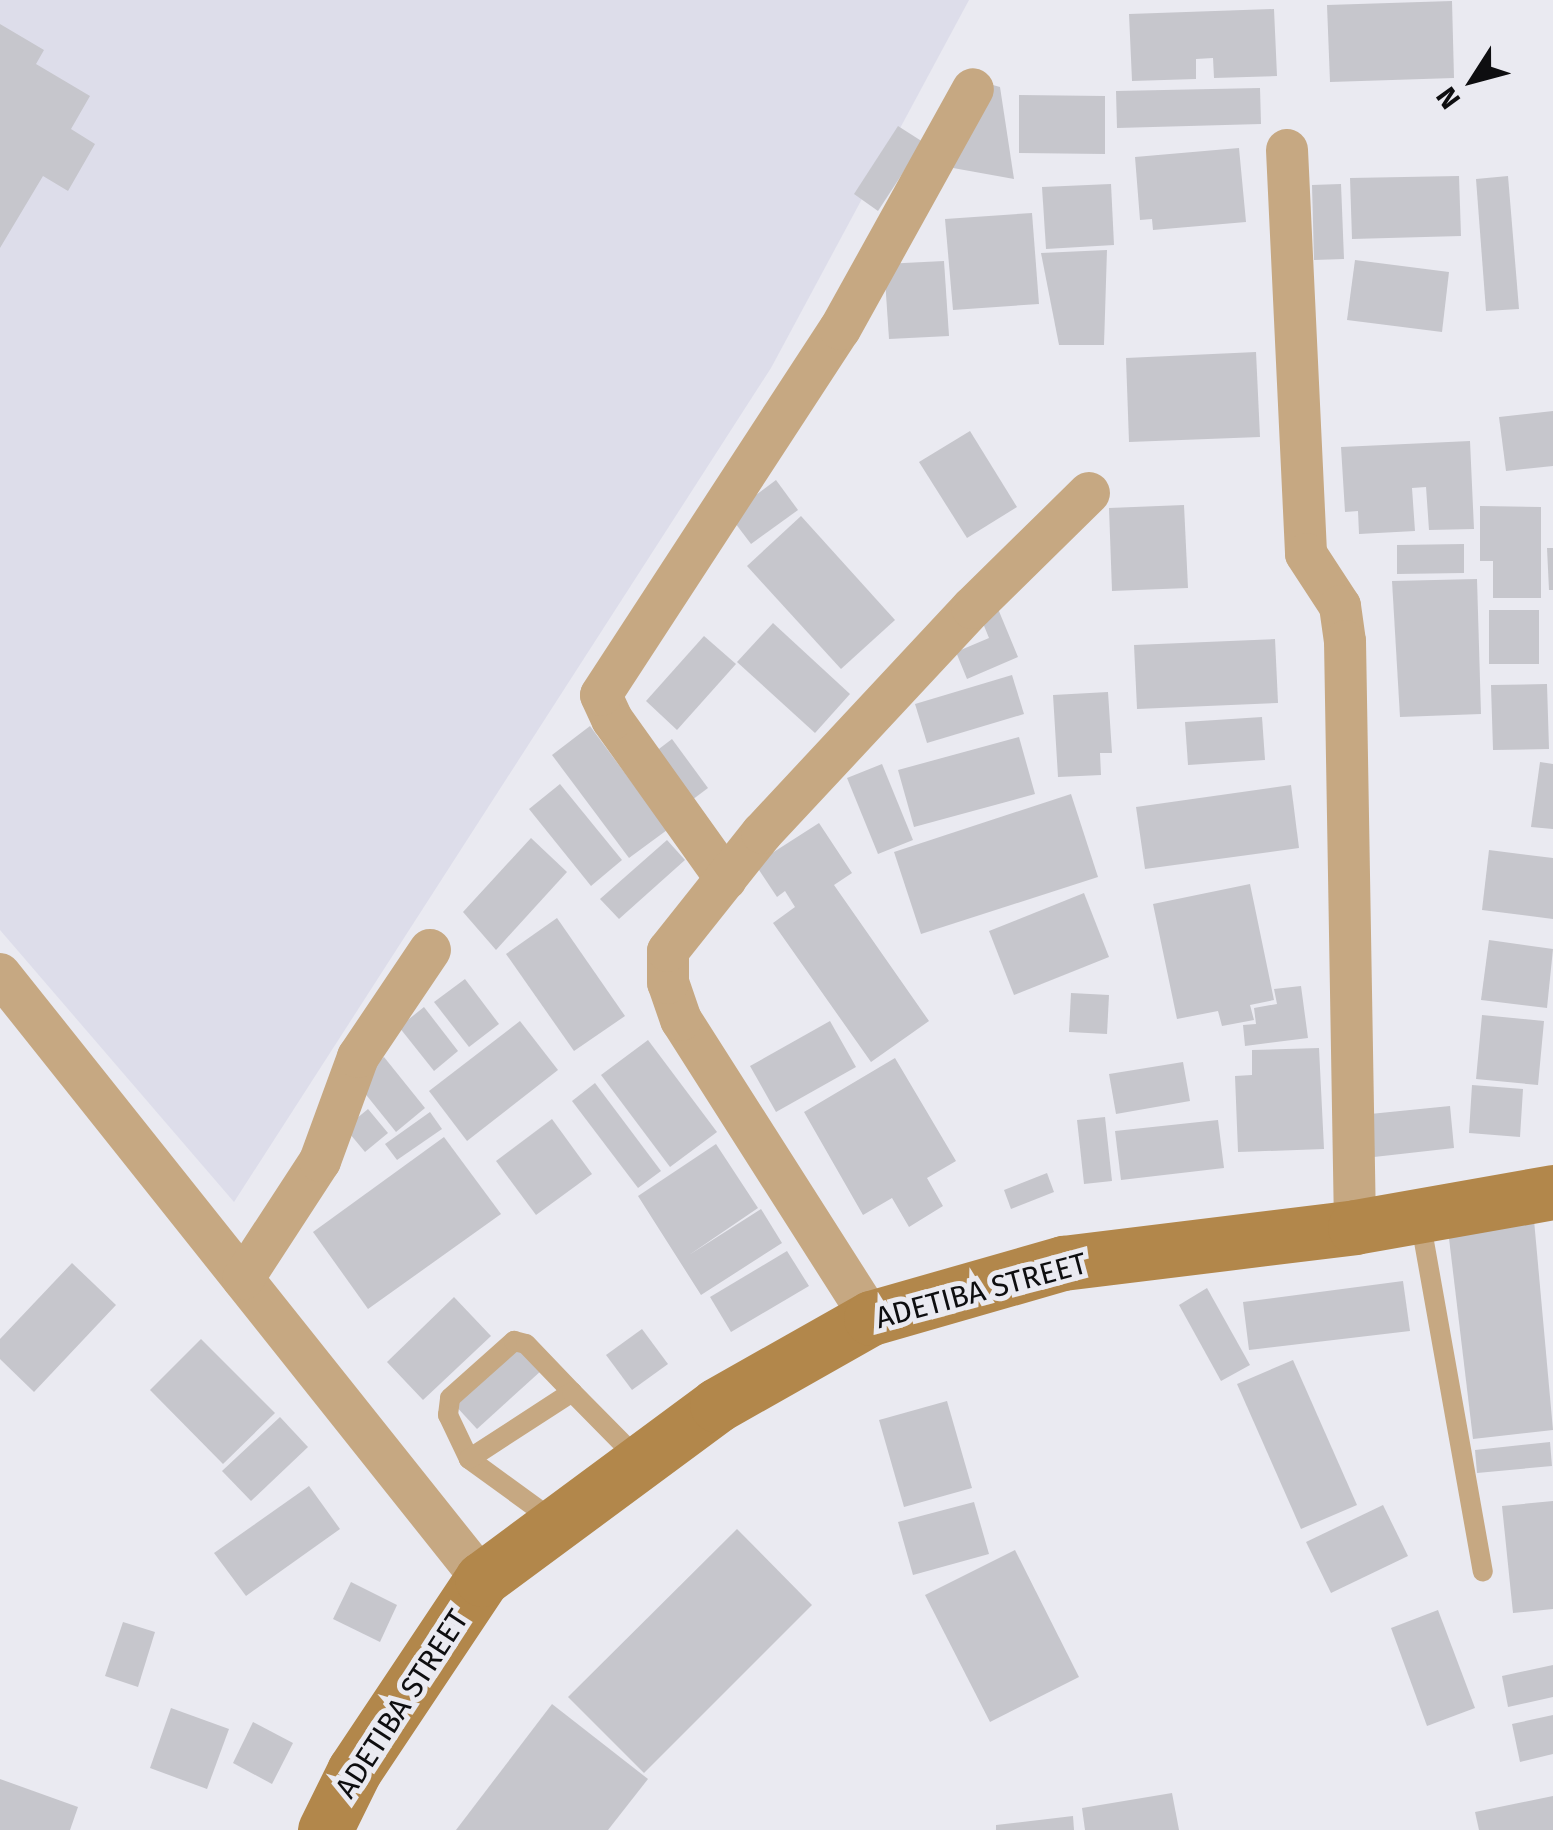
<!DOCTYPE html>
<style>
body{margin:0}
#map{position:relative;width:1553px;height:1830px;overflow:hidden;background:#eaeaf1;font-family:"Fira Sans",sans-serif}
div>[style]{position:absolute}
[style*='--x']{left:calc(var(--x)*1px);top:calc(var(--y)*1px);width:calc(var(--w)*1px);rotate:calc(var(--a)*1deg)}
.built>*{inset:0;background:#ddddea}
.building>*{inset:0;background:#c6c6cc}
.lane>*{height:20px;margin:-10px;padding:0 10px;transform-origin:10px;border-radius:10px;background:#c6a882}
.street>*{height:42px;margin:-21px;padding:0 21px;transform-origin:21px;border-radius:21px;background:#c6a882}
.secondary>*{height:55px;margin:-27.5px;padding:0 27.5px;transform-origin:27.5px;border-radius:27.5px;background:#b2874b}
span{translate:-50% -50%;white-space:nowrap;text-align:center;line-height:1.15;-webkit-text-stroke:10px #eaeaf1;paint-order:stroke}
.street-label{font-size:30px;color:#0e0e10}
.north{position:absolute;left:1423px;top:30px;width:100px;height:100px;-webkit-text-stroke:8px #eaeaf1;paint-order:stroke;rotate:234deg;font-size:28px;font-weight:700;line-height:40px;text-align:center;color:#0e0e10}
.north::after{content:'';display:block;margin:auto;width:35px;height:45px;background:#0e0e10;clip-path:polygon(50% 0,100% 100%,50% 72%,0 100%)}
</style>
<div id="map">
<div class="built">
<div style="clip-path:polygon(0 0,969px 0,771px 368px,234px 1202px,0 930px)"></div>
</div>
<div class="building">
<div style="clip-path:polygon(1452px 1px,1454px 78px,1330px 82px,1327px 5px)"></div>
<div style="clip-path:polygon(1274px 9px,1277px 76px,1214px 78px,1213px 58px,1196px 59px,1196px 79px,1132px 81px,1129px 14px)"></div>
<div style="clip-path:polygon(0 24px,44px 50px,36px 64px,90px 96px,71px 129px,95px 144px,68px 191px,43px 176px,0 248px)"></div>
<div style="clip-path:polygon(982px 82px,1000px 87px,1014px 179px,942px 166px)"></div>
<div style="clip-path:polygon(1260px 88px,1261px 124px,1117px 128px,1116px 91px)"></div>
<div style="clip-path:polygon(1019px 95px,1105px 96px,1105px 154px,1019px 153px)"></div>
<div style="clip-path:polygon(898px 126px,923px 142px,878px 211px,854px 194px)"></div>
<div style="clip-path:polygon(1239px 148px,1246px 222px,1153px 230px,1152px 219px,1140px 220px,1135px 157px)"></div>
<div style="clip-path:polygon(1459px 176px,1461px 236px,1352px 239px,1350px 178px)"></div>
<div style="clip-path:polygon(1508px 176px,1519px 309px,1486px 311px,1476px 179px)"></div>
<div style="clip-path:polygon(1111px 184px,1114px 245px,1046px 249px,1042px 187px)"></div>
<div style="clip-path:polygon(1341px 184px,1344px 259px,1314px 260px,1312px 185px)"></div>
<div style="clip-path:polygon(1032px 213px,1039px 304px,953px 310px,945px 219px)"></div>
<div style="clip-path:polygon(1107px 250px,1104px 345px,1059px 345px,1041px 253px)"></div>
<div style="clip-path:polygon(1355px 260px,1449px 272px,1442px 332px,1347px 320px)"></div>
<div style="clip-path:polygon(944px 261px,949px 336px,889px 339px,884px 264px)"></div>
<div style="clip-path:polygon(1256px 352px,1260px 437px,1129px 442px,1126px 358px)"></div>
<div style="clip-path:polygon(1553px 411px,1553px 466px,1506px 471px,1499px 417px)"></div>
<div style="clip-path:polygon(970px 431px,1017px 507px,967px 538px,919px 462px)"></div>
<div style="clip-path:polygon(1470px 441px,1474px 529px,1429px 530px,1426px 487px,1412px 488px,1415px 531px,1359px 534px,1358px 511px,1345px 512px,1341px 447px)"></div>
<div style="clip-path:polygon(776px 480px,798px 510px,751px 544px,729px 515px)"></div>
<div style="clip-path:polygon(1184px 505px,1188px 588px,1112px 591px,1109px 508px)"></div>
<div style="clip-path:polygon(1480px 506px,1541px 507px,1541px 598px,1493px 598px,1493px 561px,1480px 561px)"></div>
<div style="clip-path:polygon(801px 516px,895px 620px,841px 669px,747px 566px)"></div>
<div style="clip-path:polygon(1464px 544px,1464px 573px,1397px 574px,1397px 545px)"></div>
<div style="clip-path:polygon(1547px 548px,1553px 548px,1553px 590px,1549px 590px)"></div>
<div style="clip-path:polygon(1477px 579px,1481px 714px,1400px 717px,1392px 581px)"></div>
<div style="clip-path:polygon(996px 604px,1018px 657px,967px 679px,956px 652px,989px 638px,978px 611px)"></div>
<div style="clip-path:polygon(1489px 610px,1539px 610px,1539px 664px,1489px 664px)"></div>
<div style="clip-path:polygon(773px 623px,850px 694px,815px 733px,737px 662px)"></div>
<div style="clip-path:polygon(704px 636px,736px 664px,677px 730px,646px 701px)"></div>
<div style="clip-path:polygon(1275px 639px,1278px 703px,1137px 709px,1134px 645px)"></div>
<div style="clip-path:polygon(1012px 675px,1024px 714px,927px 743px,915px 704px)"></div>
<div style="clip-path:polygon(1547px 684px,1549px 749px,1493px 750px,1491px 685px)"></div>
<div style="clip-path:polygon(1108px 692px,1112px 753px,1100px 753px,1101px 775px,1058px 777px,1053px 695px)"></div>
<div style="clip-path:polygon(1262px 717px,1265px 760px,1188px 765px,1185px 722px)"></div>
<div style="clip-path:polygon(590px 726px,667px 830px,629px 858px,552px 755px)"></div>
<div style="clip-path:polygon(1019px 737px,1035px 794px,914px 827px,898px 770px)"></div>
<div style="clip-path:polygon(672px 739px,708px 788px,684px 806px,647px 758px)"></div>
<div style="clip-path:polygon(1540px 762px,1553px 764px,1553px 829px,1531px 827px)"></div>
<div style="clip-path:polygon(882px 764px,913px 840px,878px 854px,847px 778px)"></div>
<div style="clip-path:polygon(560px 784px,622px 860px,591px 886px,529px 809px)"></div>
<div style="clip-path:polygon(1291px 785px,1299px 848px,1145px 869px,1136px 807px)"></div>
<div style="clip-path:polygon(1071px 794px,1098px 877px,921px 934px,894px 852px)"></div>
<div style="clip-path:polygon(819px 823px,852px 873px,834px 885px,929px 1021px,871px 1062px,773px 923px,795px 907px,785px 891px,777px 897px,755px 864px)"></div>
<div style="clip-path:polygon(531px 838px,567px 872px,496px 950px,463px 912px)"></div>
<div style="clip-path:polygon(667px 840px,685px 860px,619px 919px,600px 899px)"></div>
<div style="clip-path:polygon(1489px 850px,1553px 858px,1553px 919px,1482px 910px)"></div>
<div style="clip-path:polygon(1250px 884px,1274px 1000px,1250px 1005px,1254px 1020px,1222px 1026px,1218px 1011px,1177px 1019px,1153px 904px)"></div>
<div style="clip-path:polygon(1084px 893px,1109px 957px,1014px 995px,989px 931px)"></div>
<div style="clip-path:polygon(557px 918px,625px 1016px,574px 1051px,506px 954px)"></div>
<div style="clip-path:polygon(1489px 940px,1553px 949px,1547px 1008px,1481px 1000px)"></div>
<div style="clip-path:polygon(465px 979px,499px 1024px,469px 1047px,434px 1002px)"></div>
<div style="clip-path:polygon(1301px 986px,1308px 1038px,1245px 1046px,1243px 1025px,1256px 1024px,1254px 1008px,1277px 1004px,1274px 989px)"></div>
<div style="clip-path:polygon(1071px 993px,1109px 995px,1107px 1034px,1069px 1032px)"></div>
<div style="clip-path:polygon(424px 1007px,458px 1051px,434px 1071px,399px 1027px)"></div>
<div style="clip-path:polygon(1482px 1015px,1544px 1021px,1538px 1085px,1476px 1079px)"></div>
<div style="clip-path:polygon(520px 1021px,558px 1070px,467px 1141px,429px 1091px)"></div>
<div style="clip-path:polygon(830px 1021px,856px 1067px,776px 1112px,750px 1066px)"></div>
<div style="clip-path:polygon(648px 1040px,717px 1132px,670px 1167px,601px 1075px)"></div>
<div style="clip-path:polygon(1319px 1048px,1324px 1149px,1238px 1152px,1235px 1076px,1252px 1075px,1252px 1050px)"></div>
<div style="clip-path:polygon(384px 1057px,425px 1108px,396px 1132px,355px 1081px)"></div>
<div style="clip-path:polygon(895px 1058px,956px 1161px,927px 1178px,943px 1206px,909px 1227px,892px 1198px,863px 1215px,804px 1112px)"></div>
<div style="clip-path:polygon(1183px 1062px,1190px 1101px,1116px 1114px,1109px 1074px)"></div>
<div style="clip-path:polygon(595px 1083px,661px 1171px,638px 1188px,572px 1101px)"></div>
<div style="clip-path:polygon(1472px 1085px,1523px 1089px,1520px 1137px,1469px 1133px)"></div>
<div style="clip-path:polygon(1450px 1106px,1454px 1148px,1365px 1158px,1360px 1115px)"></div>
<div style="clip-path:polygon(368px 1109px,388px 1133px,365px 1152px,345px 1128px)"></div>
<div style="clip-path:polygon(430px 1112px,442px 1129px,397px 1160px,385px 1144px)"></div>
<div style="clip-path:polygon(1105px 1117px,1112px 1181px,1084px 1184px,1077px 1120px)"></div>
<div style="clip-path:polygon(552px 1119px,592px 1174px,536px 1215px,496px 1161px)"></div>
<div style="clip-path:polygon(1218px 1120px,1224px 1168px,1121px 1180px,1115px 1131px)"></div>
<div style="clip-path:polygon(444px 1137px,501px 1214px,368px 1309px,313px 1232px)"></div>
<div style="clip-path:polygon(716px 1144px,758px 1208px,689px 1255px,761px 1209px,782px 1243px,701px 1295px,638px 1196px)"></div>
<div style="clip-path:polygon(1047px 1173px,1054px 1192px,1011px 1209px,1004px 1190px)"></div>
<div style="clip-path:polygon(1534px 1220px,1553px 1430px,1473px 1439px,1448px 1230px)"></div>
<div style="clip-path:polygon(787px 1251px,809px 1286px,731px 1332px,710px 1297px)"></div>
<div style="clip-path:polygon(72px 1263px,116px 1305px,34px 1392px,0 1359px,0 1339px)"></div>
<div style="clip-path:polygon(1403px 1281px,1410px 1331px,1249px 1350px,1243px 1302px)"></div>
<div style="clip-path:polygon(1207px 1288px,1250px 1365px,1221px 1381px,1179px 1305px)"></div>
<div style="clip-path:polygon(454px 1297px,491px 1336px,423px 1400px,387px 1362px)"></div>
<div style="clip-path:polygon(642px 1329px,668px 1364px,632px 1390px,606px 1355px)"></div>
<div style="clip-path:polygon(201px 1339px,275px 1413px,223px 1464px,150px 1390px)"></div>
<div style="clip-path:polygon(518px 1343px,542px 1370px,477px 1429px,453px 1403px)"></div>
<div style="clip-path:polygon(1293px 1360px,1357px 1505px,1301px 1529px,1237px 1384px)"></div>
<div style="clip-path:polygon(947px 1401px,972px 1488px,904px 1507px,879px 1420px)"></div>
<div style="clip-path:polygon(280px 1417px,308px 1447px,251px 1501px,222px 1471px)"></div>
<div style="clip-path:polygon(1550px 1442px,1552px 1466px,1477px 1473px,1475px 1450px)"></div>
<div style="clip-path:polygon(309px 1486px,340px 1529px,246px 1596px,214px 1553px)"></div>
<div style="clip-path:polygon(1553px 1501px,1553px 1609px,1513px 1613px,1502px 1506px)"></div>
<div style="clip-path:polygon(974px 1502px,989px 1554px,913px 1575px,898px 1522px)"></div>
<div style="clip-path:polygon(1383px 1505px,1408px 1556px,1331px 1593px,1306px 1542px)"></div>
<div style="clip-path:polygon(737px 1529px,812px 1605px,644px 1773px,568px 1697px)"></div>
<div style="clip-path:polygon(1015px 1550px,1079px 1677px,990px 1722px,925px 1595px)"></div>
<div style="clip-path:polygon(351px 1582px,397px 1605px,380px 1642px,333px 1619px)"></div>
<div style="clip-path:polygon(1438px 1610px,1475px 1708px,1427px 1726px,1391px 1628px)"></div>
<div style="clip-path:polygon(123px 1622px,155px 1632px,138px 1687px,105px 1676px)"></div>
<div style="clip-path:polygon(1553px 1665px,1553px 1697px,1508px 1707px,1502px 1676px)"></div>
<div style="clip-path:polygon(552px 1704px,648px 1779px,608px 1830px,456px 1830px)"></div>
<div style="clip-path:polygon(171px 1708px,229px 1729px,207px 1789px,150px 1768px)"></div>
<div style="clip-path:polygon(1553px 1715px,1553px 1754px,1520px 1762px,1512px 1724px)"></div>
<div style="clip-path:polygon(253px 1722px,293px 1743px,272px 1784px,233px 1763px)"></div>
<div style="clip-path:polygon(0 1779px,78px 1807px,70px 1830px,0 1830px)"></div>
<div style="clip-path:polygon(1172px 1793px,1179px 1830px,1085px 1830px,1082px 1808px)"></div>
<div style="clip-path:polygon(1553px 1796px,1553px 1830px,1479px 1830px,1475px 1812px)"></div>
<div style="clip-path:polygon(1073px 1816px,1074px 1830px,996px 1830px,996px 1825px)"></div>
</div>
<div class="lane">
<div style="--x:1420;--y:1219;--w:358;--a:79.9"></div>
<div style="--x:469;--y:1459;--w:49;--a:-115.5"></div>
<div style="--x:448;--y:1415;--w:17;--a:-83"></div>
<div style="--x:450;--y:1398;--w:86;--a:-41.7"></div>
<div style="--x:514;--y:1341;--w:12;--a:14"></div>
<div style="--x:526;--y:1344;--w:66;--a:46.2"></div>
<div style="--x:553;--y:1520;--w:104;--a:-144"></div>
<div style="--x:469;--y:1459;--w:123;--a:-33"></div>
<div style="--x:572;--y:1392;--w:95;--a:45.4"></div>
</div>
<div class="street">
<div style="--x:1287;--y:150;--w:404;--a:87.3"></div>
<div style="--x:1306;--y:554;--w:62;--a:56.8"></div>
<div style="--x:1340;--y:606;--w:35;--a:82"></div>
<div style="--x:1345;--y:641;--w:586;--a:89.02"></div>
<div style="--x:726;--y:879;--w:196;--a:-125.5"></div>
<div style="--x:612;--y:719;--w:26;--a:-115"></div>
<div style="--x:601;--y:695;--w:437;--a:-56.9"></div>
<div style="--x:840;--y:329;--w:274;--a:-61"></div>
<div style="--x:0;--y:974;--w:774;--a:51.46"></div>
<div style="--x:243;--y:1279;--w:141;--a:-56.9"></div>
<div style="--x:320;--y:1161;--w:111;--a:-69.9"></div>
<div style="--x:358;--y:1057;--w:129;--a:-56.1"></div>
<div style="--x:871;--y:1318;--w:353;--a:-122.5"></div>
<div style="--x:681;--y:1020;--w:39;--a:-109"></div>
<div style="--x:668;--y:983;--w:32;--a:-90"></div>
<div style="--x:668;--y:951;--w:151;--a:-51.5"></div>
<div style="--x:762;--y:833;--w:308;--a:-47"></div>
<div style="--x:972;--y:608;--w:164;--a:-44.5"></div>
</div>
<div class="secondary">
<div style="--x:325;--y:1830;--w:66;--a:-63.8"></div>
<div style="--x:354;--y:1771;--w:231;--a:-56.3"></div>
<div style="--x:482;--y:1579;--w:292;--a:-36.5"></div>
<div style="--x:717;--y:1405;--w:177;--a:-29.5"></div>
<div style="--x:871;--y:1318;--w:200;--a:-16"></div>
<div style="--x:1063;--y:1263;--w:294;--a:-7"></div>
<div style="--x:1355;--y:1227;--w:201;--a:-10"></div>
</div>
<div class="street-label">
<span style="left:981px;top:1291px;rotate:-15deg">ADETIBA STREET</span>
<span style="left:402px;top:1704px;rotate:-57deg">ADETIBA STREET</span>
</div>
<div class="north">N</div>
</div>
